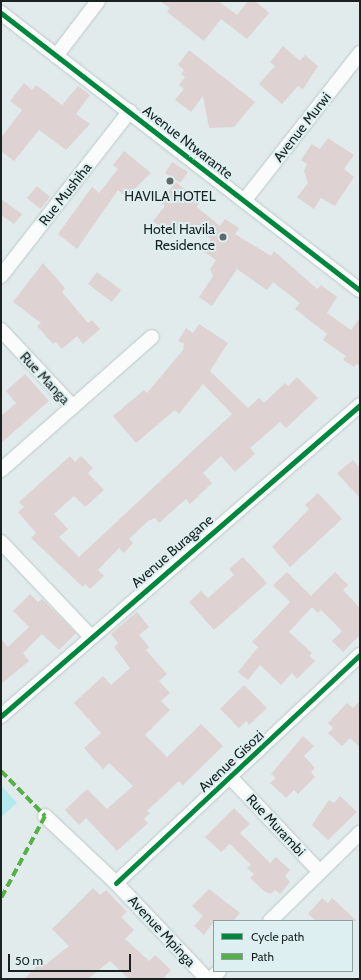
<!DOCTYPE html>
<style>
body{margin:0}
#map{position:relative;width:361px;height:980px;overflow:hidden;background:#e1ebec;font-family:Cabin,sans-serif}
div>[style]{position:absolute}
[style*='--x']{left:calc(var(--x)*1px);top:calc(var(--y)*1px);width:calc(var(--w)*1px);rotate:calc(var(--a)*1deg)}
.green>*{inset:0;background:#b3eaee}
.building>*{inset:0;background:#ded2d2}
.roads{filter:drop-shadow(0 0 1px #bfc7c8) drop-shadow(0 0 1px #bfc7c8)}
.minor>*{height:14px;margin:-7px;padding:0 7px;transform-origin:7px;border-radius:7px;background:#fafcfc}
.quiet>*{height:4px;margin-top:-2px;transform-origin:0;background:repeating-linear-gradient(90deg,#55b145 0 8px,transparent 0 12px)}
.cycleway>*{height:5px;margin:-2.5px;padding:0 2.5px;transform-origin:2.5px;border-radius:2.5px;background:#00873e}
.dots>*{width:11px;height:11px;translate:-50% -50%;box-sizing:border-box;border:2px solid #ddeff0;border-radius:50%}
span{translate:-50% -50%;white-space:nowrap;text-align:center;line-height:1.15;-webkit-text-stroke:4px #ddeff0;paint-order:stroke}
.street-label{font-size:14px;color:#1b2222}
.poi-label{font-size:14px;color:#1b2222}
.right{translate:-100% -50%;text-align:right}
.frame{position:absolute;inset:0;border:2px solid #1b2222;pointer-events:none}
.legend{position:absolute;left:213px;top:920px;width:140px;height:52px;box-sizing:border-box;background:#ddeff0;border:1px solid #8f9d9e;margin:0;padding:5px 7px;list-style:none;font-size:12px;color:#1b2222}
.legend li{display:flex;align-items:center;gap:8px;height:20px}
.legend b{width:20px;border:1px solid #8f9d9e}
.scale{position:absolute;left:8px;top:954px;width:123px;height:18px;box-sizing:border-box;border:2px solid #1b2222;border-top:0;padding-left:5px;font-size:12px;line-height:14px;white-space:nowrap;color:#1b2222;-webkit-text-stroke:3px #ddeff0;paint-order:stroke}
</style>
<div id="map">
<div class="green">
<div style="clip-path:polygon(1px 785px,17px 803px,1px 817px)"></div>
</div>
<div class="building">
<div style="clip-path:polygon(160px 1px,218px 1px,237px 15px,248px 1px,255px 1px,269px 13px,247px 39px,221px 19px,204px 41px,167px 12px,170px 8px)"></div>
<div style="clip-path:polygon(283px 46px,300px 61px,305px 55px,318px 66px,303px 89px,298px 86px,282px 104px,259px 84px,275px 66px,270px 62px)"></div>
<div style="clip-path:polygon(189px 50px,255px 102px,234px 127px,209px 128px,203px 96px,191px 112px,175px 100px,184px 89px,179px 85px,185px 77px,181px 74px,184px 70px,178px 65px)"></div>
<div style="clip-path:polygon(24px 83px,32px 90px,36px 85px,62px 105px,78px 86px,90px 95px,76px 114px,90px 124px,66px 150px,39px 130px,14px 161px,1px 151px,1px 138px,22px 110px,10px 101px)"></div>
<div style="clip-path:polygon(328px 138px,354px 155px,344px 169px,354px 177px,335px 206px,321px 198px,314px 209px,297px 197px,308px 183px,304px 171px,307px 164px,301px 160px,312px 144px,320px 149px)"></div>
<div style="clip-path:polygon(124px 151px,151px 173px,126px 197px,118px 190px,77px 249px,58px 234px,92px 187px,99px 193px,118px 169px,113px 165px)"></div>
<div style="clip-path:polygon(172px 162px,188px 172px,180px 183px,165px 173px)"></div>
<div style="clip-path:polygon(176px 182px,200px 202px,197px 207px,220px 226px,225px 219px,239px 228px,235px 234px,271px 256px,274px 251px,317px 289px,321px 285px,337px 297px,327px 313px,351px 330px,360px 318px,360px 366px,356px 364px,354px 367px,343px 360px,346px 356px,323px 340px,327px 334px,295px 309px,300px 303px,273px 282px,267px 290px,237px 269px,212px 306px,199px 297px,213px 276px,210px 269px,216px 260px,203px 251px,211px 239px,185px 222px,172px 237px,153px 221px,165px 206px,160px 202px)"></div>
<div style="clip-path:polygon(37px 186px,50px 197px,40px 209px,27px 198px)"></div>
<div style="clip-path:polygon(1px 199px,22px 214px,14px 224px,1px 215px)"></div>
<div style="clip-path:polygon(43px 263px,65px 288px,62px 292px,88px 323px,92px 320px,100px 329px,83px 344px,77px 336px,62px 349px,56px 342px,53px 344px,37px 326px,41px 323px,13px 302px)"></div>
<div style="clip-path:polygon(97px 272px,121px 290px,112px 302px,88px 284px)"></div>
<div style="clip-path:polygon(199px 324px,228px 343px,210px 371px,248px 408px,259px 398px,264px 403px,285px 383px,288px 386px,297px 377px,318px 398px,286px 428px,280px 422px,250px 448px,255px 454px,235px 472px,221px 456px,203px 473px,212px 483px,190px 504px,186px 499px,159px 523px,155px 518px,148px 521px,129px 539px,133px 543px,124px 553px,119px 548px,98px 570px,104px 576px,90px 589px,85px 584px,83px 587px,31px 538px,36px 533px,18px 512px,24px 507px,19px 502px,70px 456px,75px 462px,81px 456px,93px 468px,88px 473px,104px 490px,85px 507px,74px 496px,54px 514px,68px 529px,59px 537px,79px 557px,232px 414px,203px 384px,179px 414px,175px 410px,136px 443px,113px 416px,144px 390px,147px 393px,183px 350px,184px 344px,178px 341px,186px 328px,193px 333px)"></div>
<div style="clip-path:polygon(25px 374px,49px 401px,1px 443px,1px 416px,16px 403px,6px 391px)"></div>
<div style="clip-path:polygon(353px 460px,360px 468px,360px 498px,337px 473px)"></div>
<div style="clip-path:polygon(318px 493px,342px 519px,290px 567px,272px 547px,309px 509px,305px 505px)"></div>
<div style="clip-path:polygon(243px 557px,267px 583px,214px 630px,189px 602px,201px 591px,208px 598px,234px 575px,229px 569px)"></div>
<div style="clip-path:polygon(287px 572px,311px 596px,335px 572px,348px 585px,343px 590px,360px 608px,360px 635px,343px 652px,332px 641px,342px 631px,321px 610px,318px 613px,312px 607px,289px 632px,312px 653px,310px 656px,315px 661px,297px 679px,292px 673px,281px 685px,260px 665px,248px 680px,238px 672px,258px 647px,252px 642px,290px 602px,273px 585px)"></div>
<div style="clip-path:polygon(30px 594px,38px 602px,42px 599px,76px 633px,59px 650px,42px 634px,23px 653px,29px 661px,1px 684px,1px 639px,8px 647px,29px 627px,13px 611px)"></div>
<div style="clip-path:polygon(137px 612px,149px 627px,139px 635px,149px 647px,146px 650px,167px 674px,159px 681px,170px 693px,161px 701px,170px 710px,145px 735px,167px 757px,201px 724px,223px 746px,183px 785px,179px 781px,147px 811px,150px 813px,144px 819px,148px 823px,117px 851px,86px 818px,79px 825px,65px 810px,87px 789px,107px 809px,133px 786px,109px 763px,103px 769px,84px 748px,101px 733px,74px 703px,103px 676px,111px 685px,130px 668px,114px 647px,118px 643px,111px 634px)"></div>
<div style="clip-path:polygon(244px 685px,267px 708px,249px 725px,246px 721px,239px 728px,220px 709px)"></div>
<div style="clip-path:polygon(360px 701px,360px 747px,350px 738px,342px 746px,328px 733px,333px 728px,328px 723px,347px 703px,353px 708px)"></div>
<div style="clip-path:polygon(303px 736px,314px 746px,304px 756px,315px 768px,311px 772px,315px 777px,298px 794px,294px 790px,286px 798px,270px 783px,276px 778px,271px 774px)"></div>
<div style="clip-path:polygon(340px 796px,357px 812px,328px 840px,312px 825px,329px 800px,334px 803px)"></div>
<div style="clip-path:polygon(234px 808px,250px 824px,240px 833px,270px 863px,276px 857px,290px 870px,285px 876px,290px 882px,280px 894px,275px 890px,271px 894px,264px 891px,250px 878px,254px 874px,247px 868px,251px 865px,230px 844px,221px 852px,205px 837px)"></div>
<div style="clip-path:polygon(93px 888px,100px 895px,106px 890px,127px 912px,121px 917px,134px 930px,125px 939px,149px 961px,155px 955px,171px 970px,163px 979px,129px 979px,110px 961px,88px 979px,24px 979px,42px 961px,45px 965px,69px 946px,52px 929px)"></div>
<div style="clip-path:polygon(209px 889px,240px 913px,233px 921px,214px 921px,204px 935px,194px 926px,203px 916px,192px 906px)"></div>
<div style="clip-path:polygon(322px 898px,328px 903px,332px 898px,357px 921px,316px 921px,308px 914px)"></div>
</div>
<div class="roads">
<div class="minor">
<div style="--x:1;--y:13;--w:453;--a:37.7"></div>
<div style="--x:56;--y:56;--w:69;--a:-52.6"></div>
<div style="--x:244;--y:201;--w:188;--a:-51.9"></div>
<div style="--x:1;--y:276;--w:209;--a:-52"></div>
<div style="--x:1;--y:330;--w:105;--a:46.9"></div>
<div style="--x:1;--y:470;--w:201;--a:-41.4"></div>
<div style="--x:1;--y:542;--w:131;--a:46.5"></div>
<div style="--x:1;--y:716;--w:475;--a:-40.9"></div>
<div style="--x:231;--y:778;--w:129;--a:46.6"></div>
<div style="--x:45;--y:816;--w:98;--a:43.3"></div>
<div style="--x:116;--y:883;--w:132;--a:46.5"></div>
<div style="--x:116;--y:883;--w:334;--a:-43.1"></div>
<div style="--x:270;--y:921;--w:126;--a:-44.4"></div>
<div style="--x:211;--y:979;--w:11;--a:-45"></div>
</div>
</div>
<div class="quiet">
<div style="--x:1;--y:771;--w:63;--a:45.6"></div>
<div style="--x:45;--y:816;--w:93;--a:118.2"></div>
</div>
<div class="cycleway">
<div style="--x:1;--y:13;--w:453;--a:37.7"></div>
<div style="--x:1;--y:716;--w:475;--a:-40.9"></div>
<div style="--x:116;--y:883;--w:334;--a:-43.1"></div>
</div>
<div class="dots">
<div style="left:170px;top:181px;background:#606869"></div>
<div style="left:223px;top:237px;background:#606869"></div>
</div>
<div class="street-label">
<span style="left:302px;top:127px;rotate:-52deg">Avenue Murwi</span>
<span style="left:188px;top:142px;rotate:38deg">Avenue Ntwarante</span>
<span style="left:65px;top:194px;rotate:-52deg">Rue Mushiha</span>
<span style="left:45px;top:378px;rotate:47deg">Rue Manga</span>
<span style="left:172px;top:551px;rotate:-41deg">Avenue Buragane</span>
<span style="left:231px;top:761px;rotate:-43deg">Avenue Gisozi</span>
<span style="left:276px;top:825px;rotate:47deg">Rue Murambi</span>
<span style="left:162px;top:931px;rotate:47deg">Avenue Mpinga</span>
</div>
<div class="poi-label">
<span style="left:170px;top:196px">HAVILA HOTEL</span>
<span class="right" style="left:215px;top:237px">Hotel Havila<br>Residence</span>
</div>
<div class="frame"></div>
<ul class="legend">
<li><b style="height:5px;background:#00873e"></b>Cycle path</li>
<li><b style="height:5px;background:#55b145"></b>Path</li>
</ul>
<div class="scale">50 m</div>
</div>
